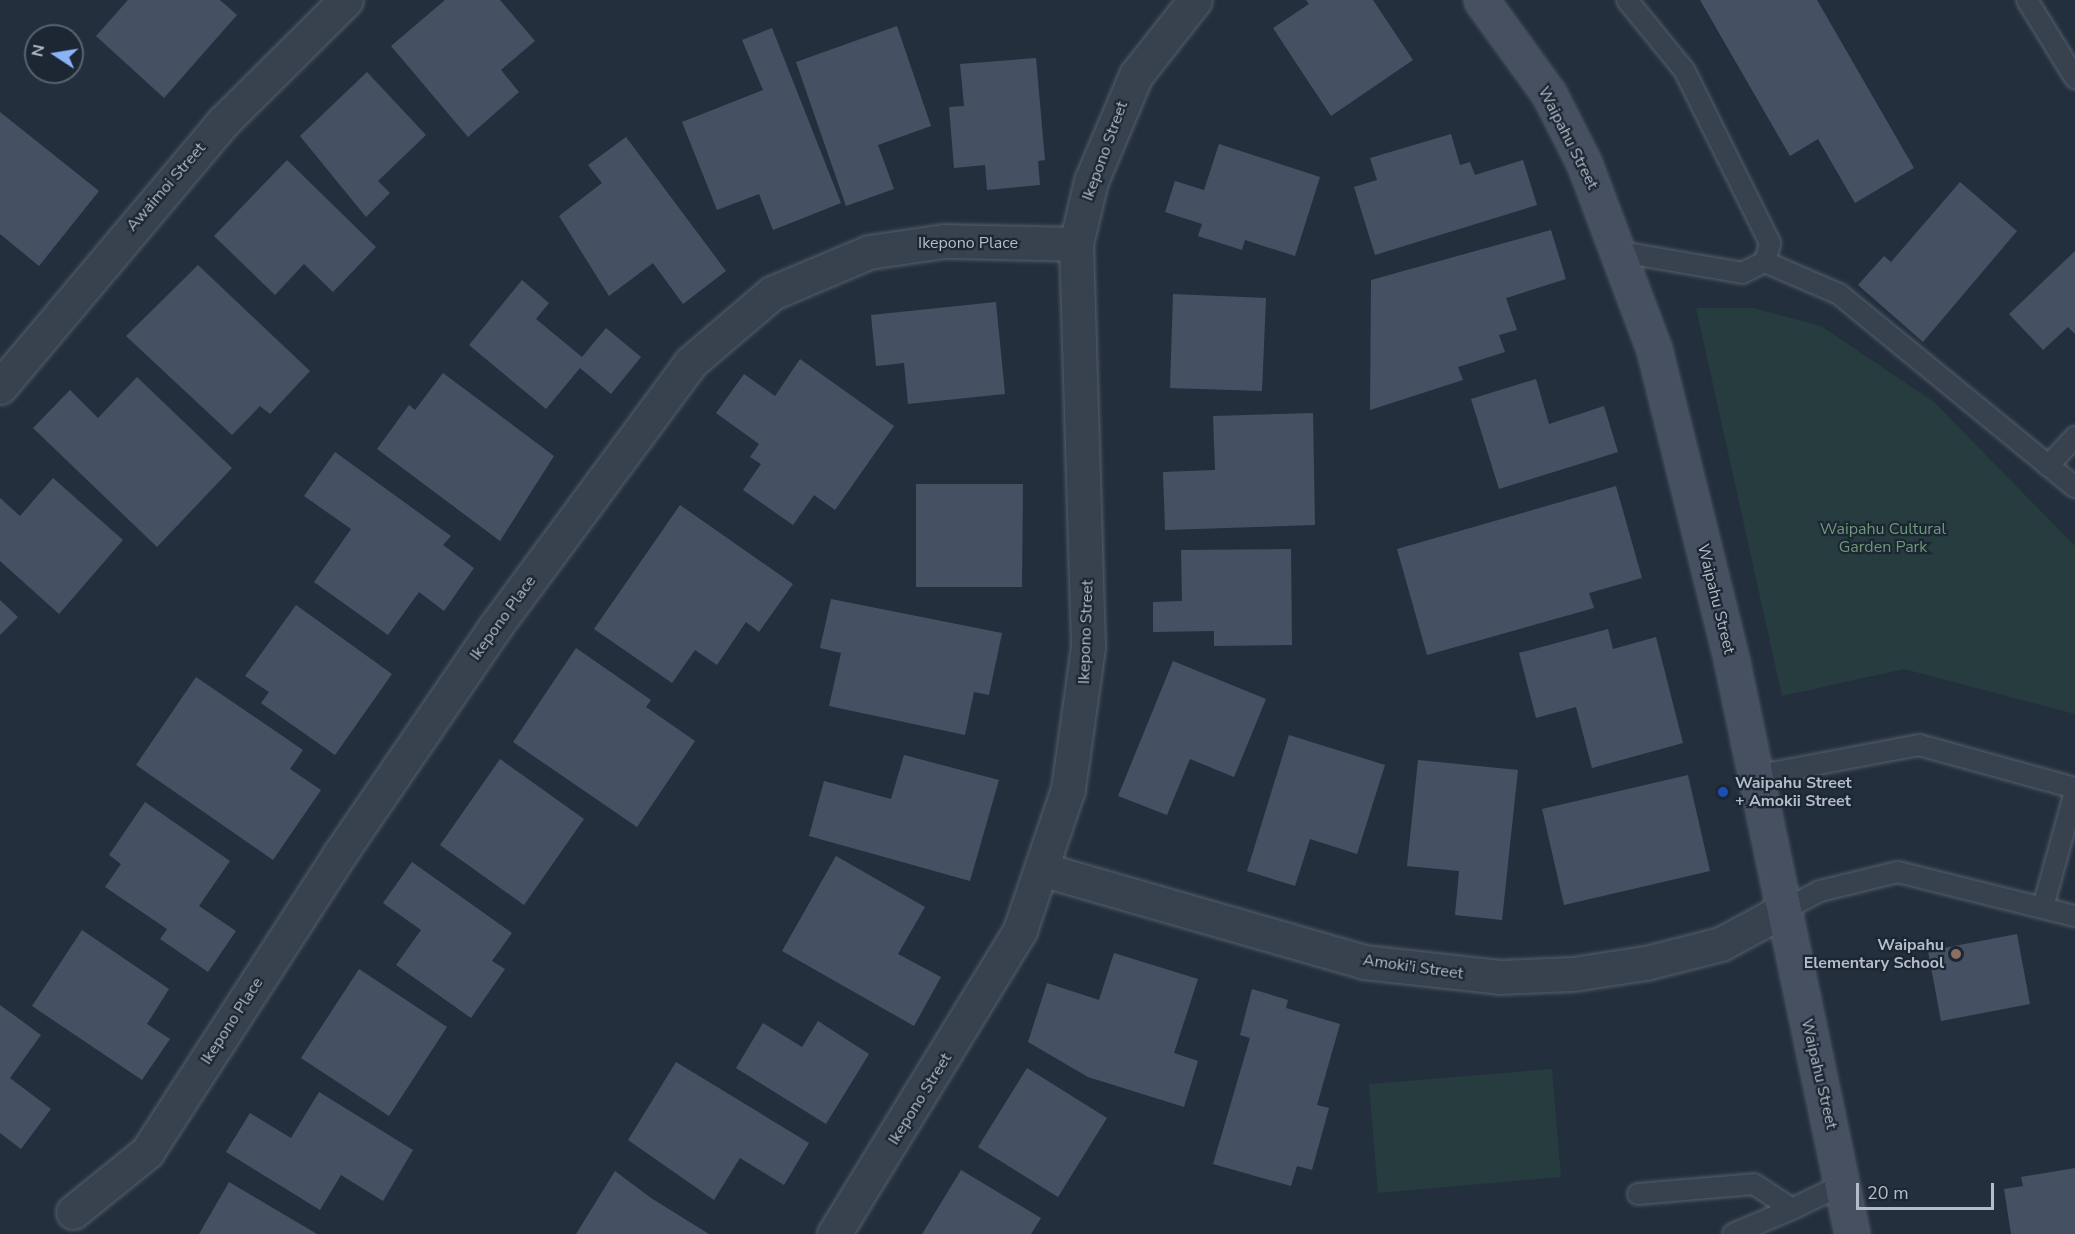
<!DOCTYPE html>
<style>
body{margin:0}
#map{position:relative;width:2075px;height:1234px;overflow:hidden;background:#242f3e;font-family:"Nunito Sans",sans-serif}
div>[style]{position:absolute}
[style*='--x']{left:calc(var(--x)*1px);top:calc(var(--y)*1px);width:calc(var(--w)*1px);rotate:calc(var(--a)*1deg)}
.green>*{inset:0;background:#263c3f}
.building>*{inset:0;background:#455162}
.roads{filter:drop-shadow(0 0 2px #565f6c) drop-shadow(0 0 2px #565f6c)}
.lane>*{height:20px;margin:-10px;padding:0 10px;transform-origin:10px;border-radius:10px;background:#38414e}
.street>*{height:33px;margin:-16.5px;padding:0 16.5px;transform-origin:16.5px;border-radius:16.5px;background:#38414e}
.secondary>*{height:33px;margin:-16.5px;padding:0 16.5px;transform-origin:16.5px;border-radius:16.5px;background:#465061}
.dots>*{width:16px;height:16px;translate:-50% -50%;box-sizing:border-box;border:3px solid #1d2633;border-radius:50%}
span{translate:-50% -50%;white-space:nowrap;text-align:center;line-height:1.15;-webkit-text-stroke:4.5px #1d2633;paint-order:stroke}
.street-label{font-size:16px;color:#b4bcc9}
.park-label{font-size:16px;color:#6b9a76}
.poi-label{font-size:16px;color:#b4bcc9;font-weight:700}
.left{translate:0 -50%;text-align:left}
.right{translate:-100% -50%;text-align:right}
.north{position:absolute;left:24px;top:24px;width:60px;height:60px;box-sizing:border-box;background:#1d2633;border:2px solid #59626f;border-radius:50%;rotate:282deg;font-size:16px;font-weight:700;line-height:24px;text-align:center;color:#b4bcc9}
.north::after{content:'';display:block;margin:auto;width:21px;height:27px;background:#8ab4f8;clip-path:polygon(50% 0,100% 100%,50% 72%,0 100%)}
.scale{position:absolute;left:1856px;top:1183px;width:138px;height:27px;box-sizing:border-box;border:3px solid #b4bcc9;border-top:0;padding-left:8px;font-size:18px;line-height:21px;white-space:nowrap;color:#b4bcc9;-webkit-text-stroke:4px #1d2633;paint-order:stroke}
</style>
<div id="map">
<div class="green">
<div style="clip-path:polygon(1696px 308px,1753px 308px,1821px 326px,1934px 402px,2075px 546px,2075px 714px,1904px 669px,1782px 696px)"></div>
<div style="clip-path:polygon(1552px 1069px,1561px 1177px,1378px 1193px,1369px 1084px)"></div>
</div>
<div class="building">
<div style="clip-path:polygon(128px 0,220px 0,237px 15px,164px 98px,96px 36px)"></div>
<div style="clip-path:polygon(445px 0,500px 0,535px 41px,501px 70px,519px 92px,468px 137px,391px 46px)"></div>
<div style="clip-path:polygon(1306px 0,1373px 0,1413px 60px,1331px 116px,1273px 28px,1309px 4px)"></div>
<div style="clip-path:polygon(1700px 0,1817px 0,1914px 168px,1855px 203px,1818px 139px,1790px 156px)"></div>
<div style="clip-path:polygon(897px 26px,931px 126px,878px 145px,894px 189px,846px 206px,796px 62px)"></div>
<div style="clip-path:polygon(772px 28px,841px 203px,773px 230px,759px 194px,717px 210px,682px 122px,763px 90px,742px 40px)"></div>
<div style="clip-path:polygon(1036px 58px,1045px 160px,1038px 161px,1040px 185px,987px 190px,985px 165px,954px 168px,949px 107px,964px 106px,960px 64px)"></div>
<div style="clip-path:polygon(367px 72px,426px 135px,378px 181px,390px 193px,366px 217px,300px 136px)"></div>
<div style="clip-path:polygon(0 112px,99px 191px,39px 266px,0 234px)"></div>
<div style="clip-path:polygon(1451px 134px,1460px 165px,1470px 162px,1475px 175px,1523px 160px,1537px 205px,1375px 255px,1354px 187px,1377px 180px,1370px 158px)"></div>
<div style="clip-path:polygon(626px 137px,726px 271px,683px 304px,653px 263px,609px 296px,559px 216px,602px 183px,588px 165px)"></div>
<div style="clip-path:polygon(1219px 144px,1320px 177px,1295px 256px,1245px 240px,1242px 250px,1198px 236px,1202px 224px,1165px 212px,1175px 181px,1204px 190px)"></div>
<div style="clip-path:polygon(287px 160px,376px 247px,333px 292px,304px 264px,275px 295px,214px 236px)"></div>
<div style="clip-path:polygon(1960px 182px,2017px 231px,1923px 342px,1858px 285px,1884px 256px,1891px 262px)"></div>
<div style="clip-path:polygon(1551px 230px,1566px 279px,1506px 298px,1517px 330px,1499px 335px,1505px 352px,1458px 367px,1463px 380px,1370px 410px,1371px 280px)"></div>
<div style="clip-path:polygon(2075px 251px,2075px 334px,2068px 327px,2043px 350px,2009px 314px)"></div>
<div style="clip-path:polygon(198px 265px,310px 371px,270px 414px,260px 406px,232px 435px,126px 336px)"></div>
<div style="clip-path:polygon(522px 280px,549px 303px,536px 319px,582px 357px,606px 328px,641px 357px,611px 394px,580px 368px,546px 409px,469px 345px)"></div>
<div style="clip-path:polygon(1173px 294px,1266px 298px,1262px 391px,1170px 388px)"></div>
<div style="clip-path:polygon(996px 302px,1005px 394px,908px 404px,904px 363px,876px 366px,871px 315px)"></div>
<div style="clip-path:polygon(800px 359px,894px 426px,835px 510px,814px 495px,793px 525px,743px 490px,761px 464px,750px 457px,759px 444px,716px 413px,744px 374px,775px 396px)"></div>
<div style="clip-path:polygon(443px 373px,554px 456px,500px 541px,377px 449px,409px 405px,415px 410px)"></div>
<div style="clip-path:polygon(137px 377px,232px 468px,157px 547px,33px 428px,70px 390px,98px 418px)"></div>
<div style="clip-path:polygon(1536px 379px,1549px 424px,1604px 406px,1618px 452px,1499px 489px,1471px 399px)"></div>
<div style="clip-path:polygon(1313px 413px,1315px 525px,1165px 530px,1163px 472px,1215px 470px,1213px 416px)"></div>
<div style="clip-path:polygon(335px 452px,451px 536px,443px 545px,474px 568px,444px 611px,419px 592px,388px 635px,314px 582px,351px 529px,304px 496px)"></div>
<div style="clip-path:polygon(53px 478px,123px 540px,59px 614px,0 561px,0 498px,20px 516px)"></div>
<div style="clip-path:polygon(916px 484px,1023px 484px,1022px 587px,916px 587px)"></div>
<div style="clip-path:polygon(1616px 486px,1642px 578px,1589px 593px,1594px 608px,1427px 655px,1397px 549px)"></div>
<div style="clip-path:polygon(680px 505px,793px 584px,759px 632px,746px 622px,717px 665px,695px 650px,672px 683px,594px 629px)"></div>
<div style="clip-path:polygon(1291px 549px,1292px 645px,1214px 646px,1214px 631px,1153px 632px,1153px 602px,1182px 601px,1181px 550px)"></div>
<div style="clip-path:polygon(831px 599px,1002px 633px,989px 695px,974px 692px,965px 735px,829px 706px,841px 653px,820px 648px)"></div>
<div style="clip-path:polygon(0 600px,18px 617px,0 635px)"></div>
<div style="clip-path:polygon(296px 605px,392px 674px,335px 755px,261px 703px,269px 692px,245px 676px)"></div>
<div style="clip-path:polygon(1608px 629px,1613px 649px,1656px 637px,1683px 743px,1592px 768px,1576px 707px,1536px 718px,1519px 653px)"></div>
<div style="clip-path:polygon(576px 648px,651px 700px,646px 707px,695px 741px,637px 827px,513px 742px)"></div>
<div style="clip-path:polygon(1173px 661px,1266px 699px,1234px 777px,1190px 759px,1167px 815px,1118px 796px)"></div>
<div style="clip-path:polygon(196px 677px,303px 750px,290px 769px,321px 790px,273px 860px,136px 765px)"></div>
<div style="clip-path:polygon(1289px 735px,1385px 765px,1357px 854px,1310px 839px,1295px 886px,1247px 871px)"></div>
<div style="clip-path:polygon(904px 755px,999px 780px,970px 881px,809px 836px,824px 781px,891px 799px)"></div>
<div style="clip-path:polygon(500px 759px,584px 819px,524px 905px,440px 845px)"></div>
<div style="clip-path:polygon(1418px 760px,1518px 770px,1502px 920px,1455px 915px,1459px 871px,1407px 866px)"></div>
<div style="clip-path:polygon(1688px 775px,1710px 871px,1564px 905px,1542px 809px)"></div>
<div style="clip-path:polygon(145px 802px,230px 861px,199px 906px,236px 931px,208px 972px,160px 939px,167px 929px,105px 887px,121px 864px,109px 855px)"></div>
<div style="clip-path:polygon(836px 856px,925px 907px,898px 954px,941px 977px,914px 1026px,782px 951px)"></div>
<div style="clip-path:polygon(412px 862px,512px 933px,492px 961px,505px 969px,471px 1018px,396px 965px,421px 930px,383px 903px)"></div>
<div style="clip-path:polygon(82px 930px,169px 989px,147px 1024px,170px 1039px,142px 1080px,32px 1006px)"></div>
<div style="clip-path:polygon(2017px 934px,2030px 1004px,1941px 1021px,1928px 951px)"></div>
<div style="clip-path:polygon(1114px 953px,1198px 979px,1174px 1053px,1198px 1061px,1184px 1107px,1088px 1077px,1028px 1042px,1047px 983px,1099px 1000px)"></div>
<div style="clip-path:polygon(359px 969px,447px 1027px,389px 1116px,301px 1058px)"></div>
<div style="clip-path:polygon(1252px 989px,1288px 1000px,1286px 1008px,1340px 1024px,1317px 1105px,1329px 1108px,1312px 1170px,1297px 1166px,1291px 1186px,1213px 1164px,1250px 1038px,1240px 1035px)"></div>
<div style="clip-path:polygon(0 1005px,41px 1035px,10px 1078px,51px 1109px,21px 1149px,0 1133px)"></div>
<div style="clip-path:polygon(818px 1021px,869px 1054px,826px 1124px,736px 1068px,763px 1023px,802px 1047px)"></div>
<div style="clip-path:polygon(676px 1062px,809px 1143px,784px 1185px,740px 1158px,714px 1200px,628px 1140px)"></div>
<div style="clip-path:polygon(1027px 1068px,1107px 1118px,1058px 1197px,978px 1147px)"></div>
<div style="clip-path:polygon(319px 1092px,413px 1150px,383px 1201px,341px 1175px,320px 1210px,226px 1152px,250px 1113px,291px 1138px)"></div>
<div style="clip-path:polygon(2075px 1168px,2075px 1234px,2011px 1234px,2004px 1189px,2023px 1186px,2021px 1177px)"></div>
<div style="clip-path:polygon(961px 1170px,1041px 1218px,1031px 1234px,922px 1234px)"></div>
<div style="clip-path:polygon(615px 1171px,651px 1198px,709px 1234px,576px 1234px)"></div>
<div style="clip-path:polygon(229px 1182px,317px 1234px,199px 1234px)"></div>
</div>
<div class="roads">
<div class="lane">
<div style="--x:2027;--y:0;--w:92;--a:58.4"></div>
<div style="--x:1621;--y:252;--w:123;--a:9.8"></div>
<div style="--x:1742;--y:273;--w:25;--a:-26"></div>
<div style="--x:1765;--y:262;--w:20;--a:-75"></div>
<div style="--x:1770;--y:243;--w:193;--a:-116.4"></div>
<div style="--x:1684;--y:70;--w:90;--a:-129.2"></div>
<div style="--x:1765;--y:262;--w:81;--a:23.4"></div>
<div style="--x:1839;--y:294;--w:305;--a:39.3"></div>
<div style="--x:2048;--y:466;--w:40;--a:-47"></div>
<div style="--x:1755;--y:776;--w:167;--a:-10.7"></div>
<div style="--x:1919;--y:745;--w:162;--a:15.4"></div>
<div style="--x:2043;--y:907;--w:119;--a:-74.5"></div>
<div style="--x:1782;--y:911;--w:43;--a:-27.8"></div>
<div style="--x:1820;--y:891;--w:80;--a:-13.7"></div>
<div style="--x:1898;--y:872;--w:182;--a:14"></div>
<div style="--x:1638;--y:1194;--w:116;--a:-4.9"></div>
<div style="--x:1754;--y:1184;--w:45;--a:33.3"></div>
<div style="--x:1792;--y:1209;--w:58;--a:-25.7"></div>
<div style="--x:1733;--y:1234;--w:64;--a:-23"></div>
</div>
<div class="street">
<div style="--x:0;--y:387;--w:346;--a:-49.9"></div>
<div style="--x:223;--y:122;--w:173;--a:-44.8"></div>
<div style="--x:1044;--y:870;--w:333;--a:16"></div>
<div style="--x:1364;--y:962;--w:136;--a:6.3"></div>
<div style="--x:1499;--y:977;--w:74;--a:-2.3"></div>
<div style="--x:1573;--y:974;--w:74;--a:-8.6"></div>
<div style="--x:1646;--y:963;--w:77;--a:-14.2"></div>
<div style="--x:1721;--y:944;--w:69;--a:-28.4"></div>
<div style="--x:73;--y:1212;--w:95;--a:-39"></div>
<div style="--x:147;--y:1152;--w:354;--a:-57.1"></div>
<div style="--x:339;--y:855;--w:276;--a:-55.6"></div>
<div style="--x:495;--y:627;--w:328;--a:-53.5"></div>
<div style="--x:690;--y:363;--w:108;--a:-40.5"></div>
<div style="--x:772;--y:293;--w:105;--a:-22.9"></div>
<div style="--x:869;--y:252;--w:76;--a:-8.3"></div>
<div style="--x:944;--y:241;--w:132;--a:1.3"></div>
<div style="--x:834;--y:1234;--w:356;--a:-58.5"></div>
<div style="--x:1020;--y:930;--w:149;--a:-71.2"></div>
<div style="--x:1068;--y:789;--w:143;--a:-82"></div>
<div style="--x:1088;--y:647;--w:403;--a:-91.7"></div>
<div style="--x:1076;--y:244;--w:65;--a:-76.6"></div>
<div style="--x:1091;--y:181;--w:115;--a:-67"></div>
<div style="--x:1136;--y:75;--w:95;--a:-51.8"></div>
</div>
<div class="secondary">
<div style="--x:1481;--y:0;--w:116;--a:54.1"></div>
<div style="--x:1549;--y:94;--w:77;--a:63.1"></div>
<div style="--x:1584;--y:163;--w:199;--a:69.4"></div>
<div style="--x:1654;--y:349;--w:324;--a:76"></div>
<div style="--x:1732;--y:663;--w:583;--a:78.13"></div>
</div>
</div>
<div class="dots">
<div style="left:1723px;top:792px;background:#1a4fb4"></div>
<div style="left:1956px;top:954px;background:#8d6e63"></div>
</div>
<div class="street-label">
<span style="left:1568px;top:138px;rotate:63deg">Waipahu Street</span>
<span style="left:1105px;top:151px;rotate:-70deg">Ikepono Street</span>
<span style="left:166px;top:187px;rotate:-49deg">Awaimoi Street</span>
<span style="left:968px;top:243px">Ikepono Place</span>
<span style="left:1716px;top:599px;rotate:76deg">Waipahu Street</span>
<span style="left:503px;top:618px;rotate:-54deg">Ikepono Place</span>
<span style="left:1086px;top:632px;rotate:-88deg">Ikepono Street</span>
<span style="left:1413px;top:967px;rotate:8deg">Amoki'i Street</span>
<span style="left:232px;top:1021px;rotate:-57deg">Ikepono Place</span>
<span style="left:1819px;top:1074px;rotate:77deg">Waipahu Street</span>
<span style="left:920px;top:1099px;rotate:-58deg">Ikepono Street</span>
</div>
<div class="park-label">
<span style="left:1883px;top:538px">Waipahu Cultural<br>Garden Park</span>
</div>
<div class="poi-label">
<span class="left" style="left:1735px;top:792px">Waipahu Street<br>+ Amokii Street</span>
<span class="right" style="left:1944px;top:954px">Waipahu<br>Elementary School</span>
</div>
<div class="north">N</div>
<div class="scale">20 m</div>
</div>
